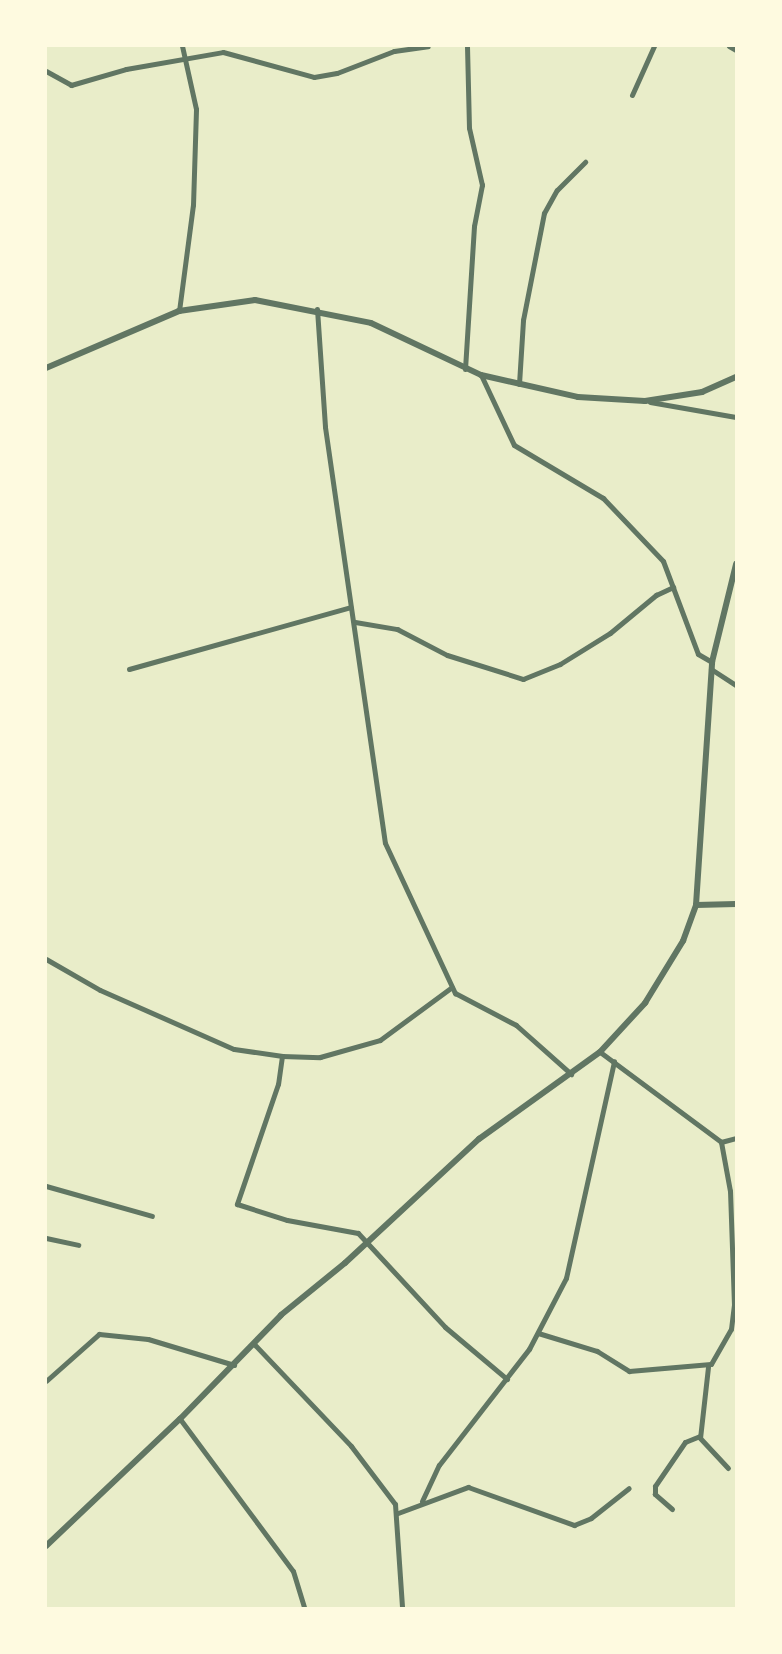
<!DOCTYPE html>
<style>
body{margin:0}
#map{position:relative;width:782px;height:1654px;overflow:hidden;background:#e9edc9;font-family:Mulish,sans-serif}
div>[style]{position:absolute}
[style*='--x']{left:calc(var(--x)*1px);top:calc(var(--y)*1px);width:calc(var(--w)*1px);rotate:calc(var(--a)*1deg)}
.minor>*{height:5px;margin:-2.5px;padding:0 2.5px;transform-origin:2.5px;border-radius:2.5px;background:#617663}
.tertiary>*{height:6px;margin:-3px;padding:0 3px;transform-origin:3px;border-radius:3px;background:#617663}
span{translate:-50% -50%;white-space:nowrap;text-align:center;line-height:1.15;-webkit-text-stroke:7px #fefae0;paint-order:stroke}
.frame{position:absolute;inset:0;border:47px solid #fefae0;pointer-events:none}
</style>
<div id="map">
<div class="minor">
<div style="--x:729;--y:46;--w:8;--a:30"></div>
<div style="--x:46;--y:71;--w:29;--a:29"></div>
<div style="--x:71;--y:85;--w:57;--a:-16.2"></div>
<div style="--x:126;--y:69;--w:98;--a:-9.9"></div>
<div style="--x:223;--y:52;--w:94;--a:15.4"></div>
<div style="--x:314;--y:77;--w:23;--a:-10"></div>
<div style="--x:337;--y:73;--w:61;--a:-21.1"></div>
<div style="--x:394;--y:51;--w:34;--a:-8"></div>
<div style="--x:632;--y:95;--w:54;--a:-65.8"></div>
<div style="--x:317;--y:309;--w:118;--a:86.1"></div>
<div style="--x:325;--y:427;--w:420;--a:81.8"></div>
<div style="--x:385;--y:843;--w:166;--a:65"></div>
<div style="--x:455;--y:993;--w:69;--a:27.7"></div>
<div style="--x:516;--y:1025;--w:74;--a:41.7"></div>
<div style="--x:179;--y:311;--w:107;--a:-82.5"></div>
<div style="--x:193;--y:205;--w:96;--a:-88.2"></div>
<div style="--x:196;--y:109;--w:65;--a:-102.5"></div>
<div style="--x:465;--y:369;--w:143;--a:-86.4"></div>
<div style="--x:474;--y:226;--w:42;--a:-79"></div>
<div style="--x:482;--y:185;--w:58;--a:-102.8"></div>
<div style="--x:469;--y:128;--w:82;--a:-91.4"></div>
<div style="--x:481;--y:375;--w:77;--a:64.8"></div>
<div style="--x:514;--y:445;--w:104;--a:30.8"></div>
<div style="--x:603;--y:498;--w:87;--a:46.4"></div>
<div style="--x:663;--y:561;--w:99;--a:69.4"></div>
<div style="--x:698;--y:654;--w:16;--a:30"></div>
<div style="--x:519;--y:384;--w:64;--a:-86.4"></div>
<div style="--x:523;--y:320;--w:109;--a:-78.9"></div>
<div style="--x:544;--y:213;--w:26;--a:-61"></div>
<div style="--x:557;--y:190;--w:40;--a:-45"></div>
<div style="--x:650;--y:402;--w:87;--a:9.9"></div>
<div style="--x:355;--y:622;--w:43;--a:9.5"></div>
<div style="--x:397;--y:629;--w:56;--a:27.5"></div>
<div style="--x:447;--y:655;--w:80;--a:17.5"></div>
<div style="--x:523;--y:679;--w:40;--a:-22"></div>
<div style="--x:560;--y:664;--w:59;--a:-31.8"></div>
<div style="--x:610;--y:633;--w:60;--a:-39.6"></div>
<div style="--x:656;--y:595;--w:19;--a:-25"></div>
<div style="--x:129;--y:669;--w:230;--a:-15.6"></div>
<div style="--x:711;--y:669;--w:30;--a:33"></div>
<div style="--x:46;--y:959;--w:62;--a:29.9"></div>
<div style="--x:100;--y:990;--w:146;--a:23.8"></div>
<div style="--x:234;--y:1049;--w:49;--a:8.3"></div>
<div style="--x:282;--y:1056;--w:38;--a:2"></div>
<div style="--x:320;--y:1057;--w:62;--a:-15.8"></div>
<div style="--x:380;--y:1040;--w:89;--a:-36.4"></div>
<div style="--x:600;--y:1052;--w:151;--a:36.6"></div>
<div style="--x:721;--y:1142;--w:16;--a:-15"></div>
<div style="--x:282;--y:1056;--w:28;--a:98"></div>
<div style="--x:278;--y:1084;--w:127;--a:108.9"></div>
<div style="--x:237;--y:1204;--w:52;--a:17.7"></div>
<div style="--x:287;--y:1220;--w:72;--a:10.4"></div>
<div style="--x:358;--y:1233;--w:128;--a:47.2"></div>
<div style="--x:445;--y:1327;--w:81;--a:40"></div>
<div style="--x:46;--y:1186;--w:110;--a:15.8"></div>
<div style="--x:46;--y:1238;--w:33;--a:12"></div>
<div style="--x:538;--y:1333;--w:62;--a:17"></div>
<div style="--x:597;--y:1351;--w:38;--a:32"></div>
<div style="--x:629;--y:1371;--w:82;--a:-4.9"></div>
<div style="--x:711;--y:1364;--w:40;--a:-60.3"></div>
<div style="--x:731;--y:1329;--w:24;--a:-83"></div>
<div style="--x:734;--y:1305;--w:114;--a:-92"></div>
<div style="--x:730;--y:1191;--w:50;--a:-100.4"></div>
<div style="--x:254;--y:1344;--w:141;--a:46.4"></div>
<div style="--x:351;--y:1446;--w:73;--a:52.8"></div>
<div style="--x:395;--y:1504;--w:104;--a:86.1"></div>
<div style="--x:708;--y:1367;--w:71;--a:96.4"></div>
<div style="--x:700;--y:1438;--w:41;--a:47"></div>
<div style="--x:46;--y:1381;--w:71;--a:-41.6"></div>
<div style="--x:99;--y:1334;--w:49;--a:5.8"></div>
<div style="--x:148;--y:1339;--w:90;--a:16.8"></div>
<div style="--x:180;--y:1419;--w:189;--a:53.4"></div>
<div style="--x:293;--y:1571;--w:39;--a:73"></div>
<div style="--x:422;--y:1501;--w:40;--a:-65"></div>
<div style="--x:439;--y:1465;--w:147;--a:-52.2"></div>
<div style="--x:529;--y:1349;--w:80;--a:-62.5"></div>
<div style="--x:566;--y:1278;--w:222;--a:-77.5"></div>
<div style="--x:672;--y:1509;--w:23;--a:-139"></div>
<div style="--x:655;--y:1494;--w:8;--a:-90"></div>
<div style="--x:655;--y:1486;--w:53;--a:-55.7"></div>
<div style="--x:685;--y:1442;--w:16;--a:-22"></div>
<div style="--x:398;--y:1513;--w:75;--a:-20.4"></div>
<div style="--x:468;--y:1487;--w:113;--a:19.7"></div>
<div style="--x:574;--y:1525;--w:18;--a:-22"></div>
<div style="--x:591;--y:1518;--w:48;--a:-38.3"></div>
</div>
<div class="tertiary">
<div style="--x:46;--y:368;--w:145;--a:-23.2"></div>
<div style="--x:179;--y:311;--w:77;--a:-8.2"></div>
<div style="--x:255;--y:300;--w:118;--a:11.2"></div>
<div style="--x:371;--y:323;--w:122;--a:25.3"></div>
<div style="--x:481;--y:375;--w:99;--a:12.8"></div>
<div style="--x:578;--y:397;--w:67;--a:3.4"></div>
<div style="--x:645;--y:401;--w:58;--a:-9"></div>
<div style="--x:702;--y:392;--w:37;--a:-24"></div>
<div style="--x:696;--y:905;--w:40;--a:-1.4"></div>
<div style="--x:46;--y:1546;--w:185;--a:-43.5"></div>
<div style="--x:180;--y:1419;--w:145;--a:-45.8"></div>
<div style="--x:281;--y:1315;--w:82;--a:-39.1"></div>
<div style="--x:345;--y:1263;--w:183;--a:-42.8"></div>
<div style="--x:479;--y:1139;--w:149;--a:-35.7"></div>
<div style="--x:600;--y:1052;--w:67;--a:-47.4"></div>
<div style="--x:645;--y:1003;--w:73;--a:-58.5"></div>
<div style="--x:683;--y:941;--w:38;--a:-70"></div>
<div style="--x:696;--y:905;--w:244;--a:-86.2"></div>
<div style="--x:712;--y:662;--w:101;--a:-76.2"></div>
</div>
<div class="frame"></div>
</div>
